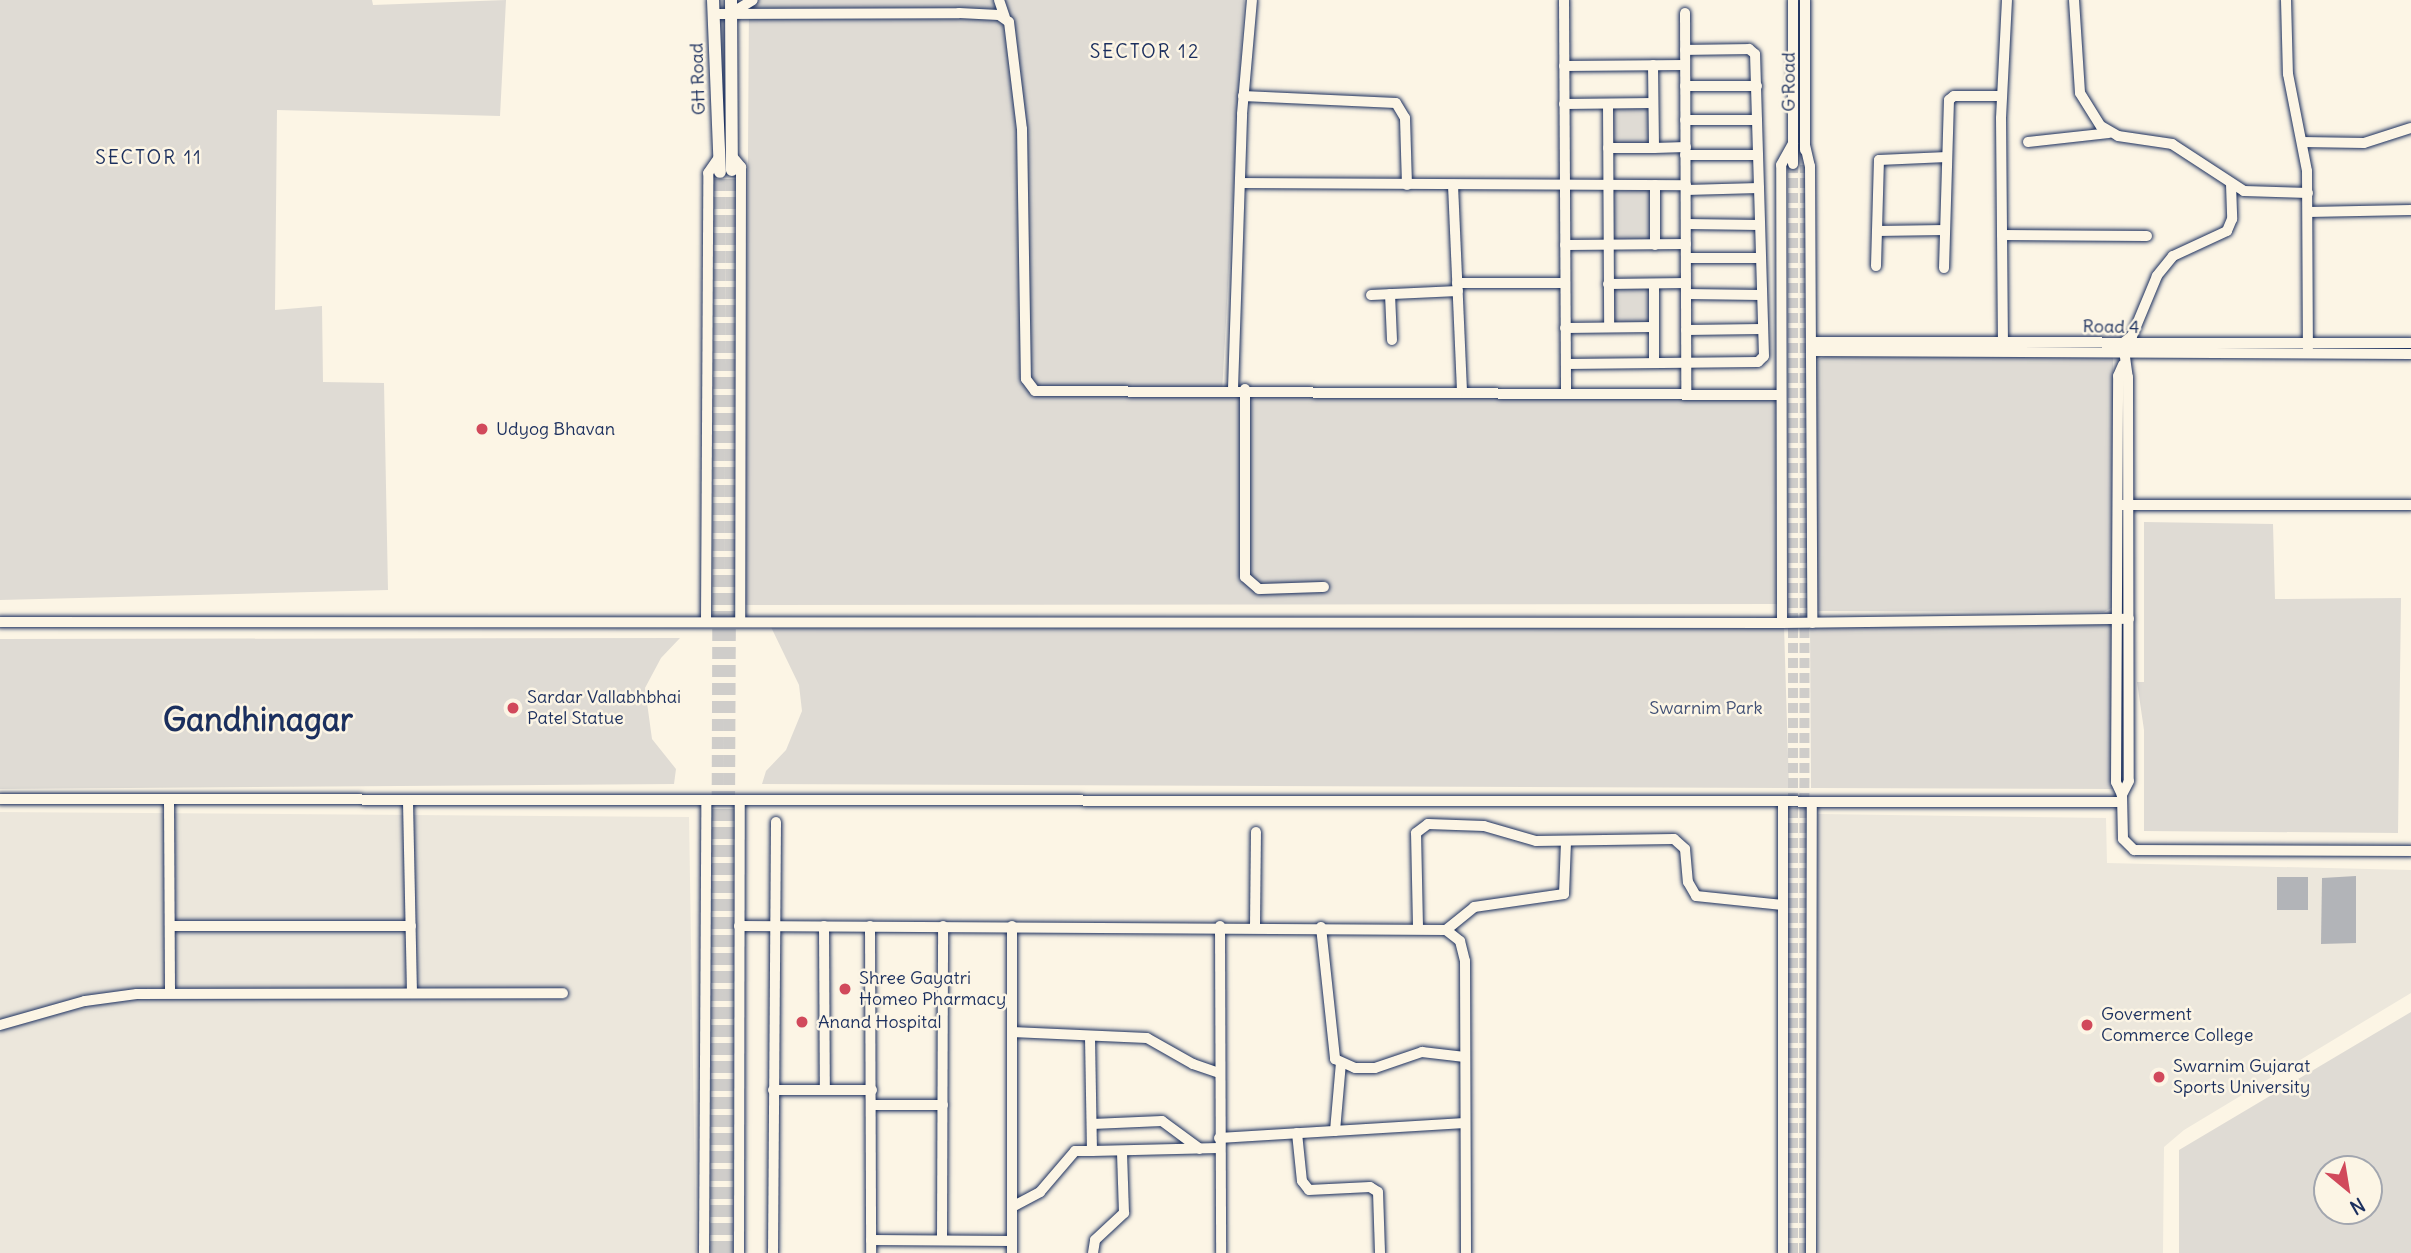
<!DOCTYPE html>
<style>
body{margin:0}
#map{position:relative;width:2411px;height:1253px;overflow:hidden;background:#fcf5e5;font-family:Delius,sans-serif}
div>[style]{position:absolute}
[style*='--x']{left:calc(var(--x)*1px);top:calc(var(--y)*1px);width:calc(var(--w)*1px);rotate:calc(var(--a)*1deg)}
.built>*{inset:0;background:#ece7dc}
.green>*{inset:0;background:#dfdbd4}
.water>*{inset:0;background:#b2b4b8}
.minor-tunnel>*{height:10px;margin-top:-5px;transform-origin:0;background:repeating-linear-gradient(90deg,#cfcdca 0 10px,transparent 0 15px)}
.major-tunnel>*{height:12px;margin-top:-6px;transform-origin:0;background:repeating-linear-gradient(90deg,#cfcdca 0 12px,transparent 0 18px)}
.roads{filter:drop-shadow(0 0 2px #1b2f5e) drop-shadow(0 0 2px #1b2f5e)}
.minor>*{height:10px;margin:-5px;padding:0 5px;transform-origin:5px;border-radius:5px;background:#fcf5e5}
.major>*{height:12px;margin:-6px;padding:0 6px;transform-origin:6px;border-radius:6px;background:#fcf5e5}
.dots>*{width:19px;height:19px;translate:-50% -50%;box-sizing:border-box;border:4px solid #fcf5e5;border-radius:50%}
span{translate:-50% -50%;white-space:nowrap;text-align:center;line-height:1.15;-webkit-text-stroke:5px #fcf5e5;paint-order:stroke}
.street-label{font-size:18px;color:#1b2f5e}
.poi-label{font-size:18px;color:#1b2f5e}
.left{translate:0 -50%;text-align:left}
.park-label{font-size:18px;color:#425176}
.neighbourhood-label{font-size:19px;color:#1b2f5e;letter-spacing:2px}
.town-label{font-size:32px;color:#1b2f5e;font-weight:700}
.north{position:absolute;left:2313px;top:1155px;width:70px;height:70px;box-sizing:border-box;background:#fcf5e5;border:2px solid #a2a6af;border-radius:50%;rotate:150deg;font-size:19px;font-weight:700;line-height:28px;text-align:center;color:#1b2f5e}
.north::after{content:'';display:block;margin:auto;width:24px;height:32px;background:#d1495b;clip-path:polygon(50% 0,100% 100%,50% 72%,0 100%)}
</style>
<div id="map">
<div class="built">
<div style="clip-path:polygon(0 812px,689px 817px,696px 1253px,0 1253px)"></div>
<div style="clip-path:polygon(1818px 814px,2106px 818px,2107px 863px,2411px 870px,2411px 993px,2184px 1130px,2164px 1147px,2163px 1253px,1818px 1253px)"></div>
</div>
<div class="green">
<div style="clip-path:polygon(0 0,372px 0,373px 5px,506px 0,500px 116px,277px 110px,275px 310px,322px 306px,323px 382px,384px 383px,388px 590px,0 600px)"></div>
<div style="clip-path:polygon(749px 0,1244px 0,1222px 393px,1785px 397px,1783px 604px,745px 605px)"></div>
<div style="clip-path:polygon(1612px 107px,1650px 107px,1649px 145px,1611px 144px)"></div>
<div style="clip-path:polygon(1651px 190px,1651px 239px,1611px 240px,1611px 191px)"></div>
<div style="clip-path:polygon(1610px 288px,1649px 288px,1649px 322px,1610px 322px)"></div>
<div style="clip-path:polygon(1834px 352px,2113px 355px,2115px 606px,2104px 612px,1813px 611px,1809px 364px)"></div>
<div style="clip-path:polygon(2144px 522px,2273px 524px,2275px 599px,2401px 598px,2398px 833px,2144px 831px,2144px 730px,2137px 682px,2144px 682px)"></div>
<div style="clip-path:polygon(1810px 625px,2114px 625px,2114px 789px,1811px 788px)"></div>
<div style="clip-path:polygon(1784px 626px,1789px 788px,762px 784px,766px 771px,786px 750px,802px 711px,799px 685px,771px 627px)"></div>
<div style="clip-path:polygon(680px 638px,661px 658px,645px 688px,652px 739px,676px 769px,674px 784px,0 789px,0 639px)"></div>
<div style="clip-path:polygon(evenodd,2411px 1012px,2411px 1253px,2179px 1253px,2179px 1150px,2411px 1012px,2327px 1169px,2369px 1169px,2369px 1211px,2327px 1211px,2327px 1169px)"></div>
</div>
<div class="water">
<div style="clip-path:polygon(2356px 876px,2356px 943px,2321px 944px,2322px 878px)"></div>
<div style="clip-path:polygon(2277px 877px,2308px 877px,2308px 910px,2277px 910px)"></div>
</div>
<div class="minor-tunnel">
<div style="--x:1793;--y:1253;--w:1089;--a:-90"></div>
<div style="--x:1804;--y:1253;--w:1088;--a:-89.95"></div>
</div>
<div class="major-tunnel">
<div style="--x:716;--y:1253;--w:1081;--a:-89.79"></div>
<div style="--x:727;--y:1253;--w:1083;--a:-89.74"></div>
</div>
<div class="roads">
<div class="minor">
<div style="--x:999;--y:0;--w:18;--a:71"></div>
<div style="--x:1564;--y:0;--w:391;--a:89.7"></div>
<div style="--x:1793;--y:0;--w:164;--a:90"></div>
<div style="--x:2074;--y:0;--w:93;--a:86.3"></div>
<div style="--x:2080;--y:93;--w:39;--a:58"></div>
<div style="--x:2101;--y:126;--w:20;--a:30"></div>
<div style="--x:2118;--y:136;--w:55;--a:8.4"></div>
<div style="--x:2172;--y:144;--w:86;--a:33.1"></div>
<div style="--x:2244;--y:191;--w:64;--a:1.8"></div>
<div style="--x:2286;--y:0;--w:74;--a:88.5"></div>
<div style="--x:2288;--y:74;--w:99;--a:78.9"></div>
<div style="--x:2307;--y:171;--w:177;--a:89.7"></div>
<div style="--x:733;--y:12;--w:23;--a:-31"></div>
<div style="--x:1685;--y:13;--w:379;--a:89.8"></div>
<div style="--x:713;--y:14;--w:246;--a:-0.2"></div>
<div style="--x:959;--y:13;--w:40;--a:2.9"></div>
<div style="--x:999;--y:15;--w:12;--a:35"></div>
<div style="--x:1009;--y:22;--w:108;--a:83.1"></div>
<div style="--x:1022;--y:129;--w:250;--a:89.1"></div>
<div style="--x:1026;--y:379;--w:15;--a:53"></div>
<div style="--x:1035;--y:391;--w:746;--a:0.31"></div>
<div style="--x:1653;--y:65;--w:83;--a:89.3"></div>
<div style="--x:1654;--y:148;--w:32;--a:-2"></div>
<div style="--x:1564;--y:66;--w:121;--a:-0.5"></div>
<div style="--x:1685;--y:86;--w:72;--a:0"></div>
<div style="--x:1243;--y:96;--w:153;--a:2.6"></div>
<div style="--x:1396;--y:103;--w:17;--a:59"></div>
<div style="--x:1405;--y:118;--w:67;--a:88.3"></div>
<div style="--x:1564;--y:104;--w:89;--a:-0.6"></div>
<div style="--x:1608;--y:104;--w:223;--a:89.7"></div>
<div style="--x:1685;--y:120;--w:72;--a:0"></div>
<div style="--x:2028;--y:142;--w:81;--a:-6.3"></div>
<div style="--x:2302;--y:142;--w:62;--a:0.9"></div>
<div style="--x:2364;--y:143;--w:49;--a:-17.7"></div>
<div style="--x:1805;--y:145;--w:22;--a:77"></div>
<div style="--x:1810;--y:166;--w:457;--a:89.7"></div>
<div style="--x:1608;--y:148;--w:46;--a:0"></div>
<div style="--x:1805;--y:150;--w:150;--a:-90"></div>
<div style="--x:731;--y:155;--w:16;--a:50"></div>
<div style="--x:741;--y:167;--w:454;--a:90.1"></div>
<div style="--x:1685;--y:155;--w:73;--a:0"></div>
<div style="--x:1240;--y:183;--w:446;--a:0.3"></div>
<div style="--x:2231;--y:184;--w:35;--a:88"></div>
<div style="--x:2232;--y:219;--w:13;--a:113"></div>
<div style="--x:2227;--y:231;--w:60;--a:155.2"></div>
<div style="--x:2173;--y:256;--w:26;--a:129"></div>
<div style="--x:2157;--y:276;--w:65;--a:112.6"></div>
<div style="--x:2132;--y:336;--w:11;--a:142"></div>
<div style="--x:2123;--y:343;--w:34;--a:82"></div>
<div style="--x:2128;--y:377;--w:404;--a:89.9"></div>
<div style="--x:2129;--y:781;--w:16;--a:117"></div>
<div style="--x:2122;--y:795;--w:44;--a:88.7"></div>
<div style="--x:2123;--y:839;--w:16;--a:45"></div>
<div style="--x:2134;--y:850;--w:277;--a:0.2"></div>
<div style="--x:1453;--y:185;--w:206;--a:87.5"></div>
<div style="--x:1655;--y:185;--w:60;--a:90"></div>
<div style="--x:1686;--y:190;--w:73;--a:-1.6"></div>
<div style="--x:2308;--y:212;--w:103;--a:-1.1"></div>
<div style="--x:1686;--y:224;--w:74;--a:0.8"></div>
<div style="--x:1877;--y:231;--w:68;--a:-0.8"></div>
<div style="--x:2002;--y:235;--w:145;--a:0.4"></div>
<div style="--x:1565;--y:245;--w:121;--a:-0.5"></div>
<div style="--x:1686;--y:258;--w:75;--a:0"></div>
<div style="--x:1876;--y:266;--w:106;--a:-88.4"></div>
<div style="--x:1879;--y:160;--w:68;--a:-2.5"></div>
<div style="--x:1944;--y:268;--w:168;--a:-88.3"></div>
<div style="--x:1949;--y:100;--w:6;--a:-39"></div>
<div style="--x:1954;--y:96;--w:47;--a:0"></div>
<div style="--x:1457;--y:283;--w:108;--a:0"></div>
<div style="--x:1608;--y:284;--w:78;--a:-0.7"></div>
<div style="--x:1654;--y:284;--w:43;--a:90"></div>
<div style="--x:1390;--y:294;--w:46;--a:87.5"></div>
<div style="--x:1686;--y:294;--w:75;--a:0.8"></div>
<div style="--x:1371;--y:295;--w:87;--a:-2.6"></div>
<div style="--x:1565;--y:328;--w:89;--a:-0.6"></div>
<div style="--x:1654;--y:327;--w:36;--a:90"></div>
<div style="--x:1686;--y:330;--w:76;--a:-0.8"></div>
<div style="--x:1811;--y:342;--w:600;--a:0.1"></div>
<div style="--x:2003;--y:346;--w:228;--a:-90.5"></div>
<div style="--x:2001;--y:118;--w:118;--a:-87.1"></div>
<div style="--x:1811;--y:351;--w:600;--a:0.29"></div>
<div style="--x:1566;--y:364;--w:192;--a:-0.6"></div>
<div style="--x:1758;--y:362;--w:8;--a:-45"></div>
<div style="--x:1764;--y:356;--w:302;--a:-91.7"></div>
<div style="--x:1755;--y:54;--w:8;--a:-140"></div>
<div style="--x:1749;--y:49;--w:64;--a:179.1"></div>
<div style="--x:1233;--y:389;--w:275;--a:-88.1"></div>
<div style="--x:1242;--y:114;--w:114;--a:-85"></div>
<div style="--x:1245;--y:389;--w:188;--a:90"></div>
<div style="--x:1245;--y:577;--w:18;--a:41"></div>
<div style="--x:1259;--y:589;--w:65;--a:-1.8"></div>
<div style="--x:2122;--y:505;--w:289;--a:0"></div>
<div style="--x:706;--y:621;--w:448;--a:-89.7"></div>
<div style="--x:708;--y:173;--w:19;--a:-55"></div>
<div style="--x:0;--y:622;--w:1782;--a:0.03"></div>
<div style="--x:1782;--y:623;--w:347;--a:-0.7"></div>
<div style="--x:1782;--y:623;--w:458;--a:-90.1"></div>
<div style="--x:1781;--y:165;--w:25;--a:-61"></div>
<div style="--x:2122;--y:795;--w:14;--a:-115"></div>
<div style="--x:2116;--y:782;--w:406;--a:-89.7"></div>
<div style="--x:2118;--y:376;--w:12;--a:-66"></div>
<div style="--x:0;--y:799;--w:2121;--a:0.08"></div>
<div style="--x:169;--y:800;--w:193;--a:89.7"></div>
<div style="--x:408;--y:802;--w:189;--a:88.8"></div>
<div style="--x:172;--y:926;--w:239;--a:0"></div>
<div style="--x:739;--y:926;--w:707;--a:0.32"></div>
<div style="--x:1446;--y:930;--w:18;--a:38"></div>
<div style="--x:1460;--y:941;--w:21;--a:76"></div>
<div style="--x:1465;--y:961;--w:292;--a:89.8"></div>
<div style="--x:824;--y:926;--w:164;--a:89.7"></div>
<div style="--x:870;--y:926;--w:327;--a:89.8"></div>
<div style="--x:1220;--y:926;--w:327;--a:89.8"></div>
<div style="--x:1255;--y:926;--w:94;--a:-89.4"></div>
<div style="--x:1321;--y:927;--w:133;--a:83.9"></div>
<div style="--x:1335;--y:1059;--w:22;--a:24"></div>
<div style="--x:1355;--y:1068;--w:20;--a:0"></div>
<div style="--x:1375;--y:1068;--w:50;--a:-18.8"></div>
<div style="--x:1422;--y:1052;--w:43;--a:6.6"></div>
<div style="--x:1418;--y:927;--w:94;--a:-91.2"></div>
<div style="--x:1416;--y:833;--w:15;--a:-37"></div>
<div style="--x:1428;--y:824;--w:56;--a:2"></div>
<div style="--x:1484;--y:826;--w:54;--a:16.1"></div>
<div style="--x:1536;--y:841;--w:138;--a:-0.8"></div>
<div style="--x:1674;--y:839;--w:15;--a:42"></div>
<div style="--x:1685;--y:849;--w:33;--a:85"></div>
<div style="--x:1688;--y:882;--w:16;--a:60"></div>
<div style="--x:1696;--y:896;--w:87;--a:5.9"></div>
<div style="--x:1446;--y:930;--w:36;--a:-39"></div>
<div style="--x:1474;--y:907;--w:91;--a:-8.2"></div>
<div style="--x:1564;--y:894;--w:53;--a:-87.8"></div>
<div style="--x:0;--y:1025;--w:88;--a:-15.8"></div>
<div style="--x:85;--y:1001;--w:52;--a:-7.7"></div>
<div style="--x:137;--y:994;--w:426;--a:-0.1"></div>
<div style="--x:1012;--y:1032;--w:135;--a:2.5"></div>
<div style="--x:1147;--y:1038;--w:53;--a:29.5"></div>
<div style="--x:1193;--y:1064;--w:28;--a:19"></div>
<div style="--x:1090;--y:1037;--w:114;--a:89"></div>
<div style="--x:1092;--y:1151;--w:127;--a:-1.4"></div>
<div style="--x:773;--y:1090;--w:99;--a:0"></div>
<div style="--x:872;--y:1105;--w:71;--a:0"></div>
<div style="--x:1092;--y:1124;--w:70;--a:-2.5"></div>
<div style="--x:1162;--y:1121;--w:47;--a:36.4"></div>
<div style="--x:1335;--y:1131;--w:68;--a:-85"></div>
<div style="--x:1297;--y:1133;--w:48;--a:84.1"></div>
<div style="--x:1302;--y:1181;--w:11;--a:52"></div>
<div style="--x:1309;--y:1190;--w:61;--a:-2.8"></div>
<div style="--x:1370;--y:1187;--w:9;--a:32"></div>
<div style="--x:1378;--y:1192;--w:61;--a:88.1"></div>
<div style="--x:1219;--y:1138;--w:246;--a:-3.5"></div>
<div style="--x:1012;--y:1207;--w:32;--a:-28"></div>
<div style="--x:1040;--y:1192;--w:54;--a:-49.5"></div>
<div style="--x:1075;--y:1151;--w:17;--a:0"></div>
<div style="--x:871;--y:1240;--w:141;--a:0.4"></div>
<div style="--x:942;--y:1240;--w:314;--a:-89.8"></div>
<div style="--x:704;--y:1253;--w:451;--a:-89.7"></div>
<div style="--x:739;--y:1253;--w:451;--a:-89.9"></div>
<div style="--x:773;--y:1253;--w:431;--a:-89.6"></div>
<div style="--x:1012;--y:1253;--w:327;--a:-90"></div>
<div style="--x:1093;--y:1253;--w:13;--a:-81"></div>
<div style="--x:1095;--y:1240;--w:40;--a:-43"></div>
<div style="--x:1124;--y:1213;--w:60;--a:-91.9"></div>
<div style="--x:1783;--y:1253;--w:451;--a:-90"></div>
<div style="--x:1811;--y:1253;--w:451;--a:-89.9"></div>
</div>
<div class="major">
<div style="--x:713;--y:0;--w:172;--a:87.7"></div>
<div style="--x:731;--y:0;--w:170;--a:89.7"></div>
</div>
</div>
<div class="dots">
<div style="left:482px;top:429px;background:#d1495b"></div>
<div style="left:513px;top:708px;background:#d1495b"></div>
<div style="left:845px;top:989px;background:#d1495b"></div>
<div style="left:802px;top:1022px;background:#d1495b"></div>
<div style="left:2087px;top:1025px;background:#d1495b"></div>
<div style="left:2159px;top:1077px;background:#d1495b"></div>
</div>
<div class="street-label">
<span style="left:698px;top:79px;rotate:-92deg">GH Road</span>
<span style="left:1789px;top:82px;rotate:-90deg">G Road</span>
<span style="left:2111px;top:327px;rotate:1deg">Road 4</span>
</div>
<div class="poi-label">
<span class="left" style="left:496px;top:429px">Udyog Bhavan</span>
<span class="left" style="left:527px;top:708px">Sardar Vallabhbhai<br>Patel Statue</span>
<span class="left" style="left:859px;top:989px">Shree Gayatri<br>Homeo Pharmacy</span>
<span class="left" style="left:2101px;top:1025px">Goverment<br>Commerce College</span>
<span class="left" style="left:818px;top:1022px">Anand Hospital</span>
<span class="left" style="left:2173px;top:1077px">Swarnim Gujarat<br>Sports University</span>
</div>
<div class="park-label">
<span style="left:1706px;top:708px">Swarnim Park</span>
</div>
<div class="neighbourhood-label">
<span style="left:1145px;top:52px">SECTOR 12</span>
<span style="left:149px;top:158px">SECTOR 11</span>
</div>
<div class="town-label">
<span style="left:258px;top:720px">Gandhinagar</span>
</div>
<div class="north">N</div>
</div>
